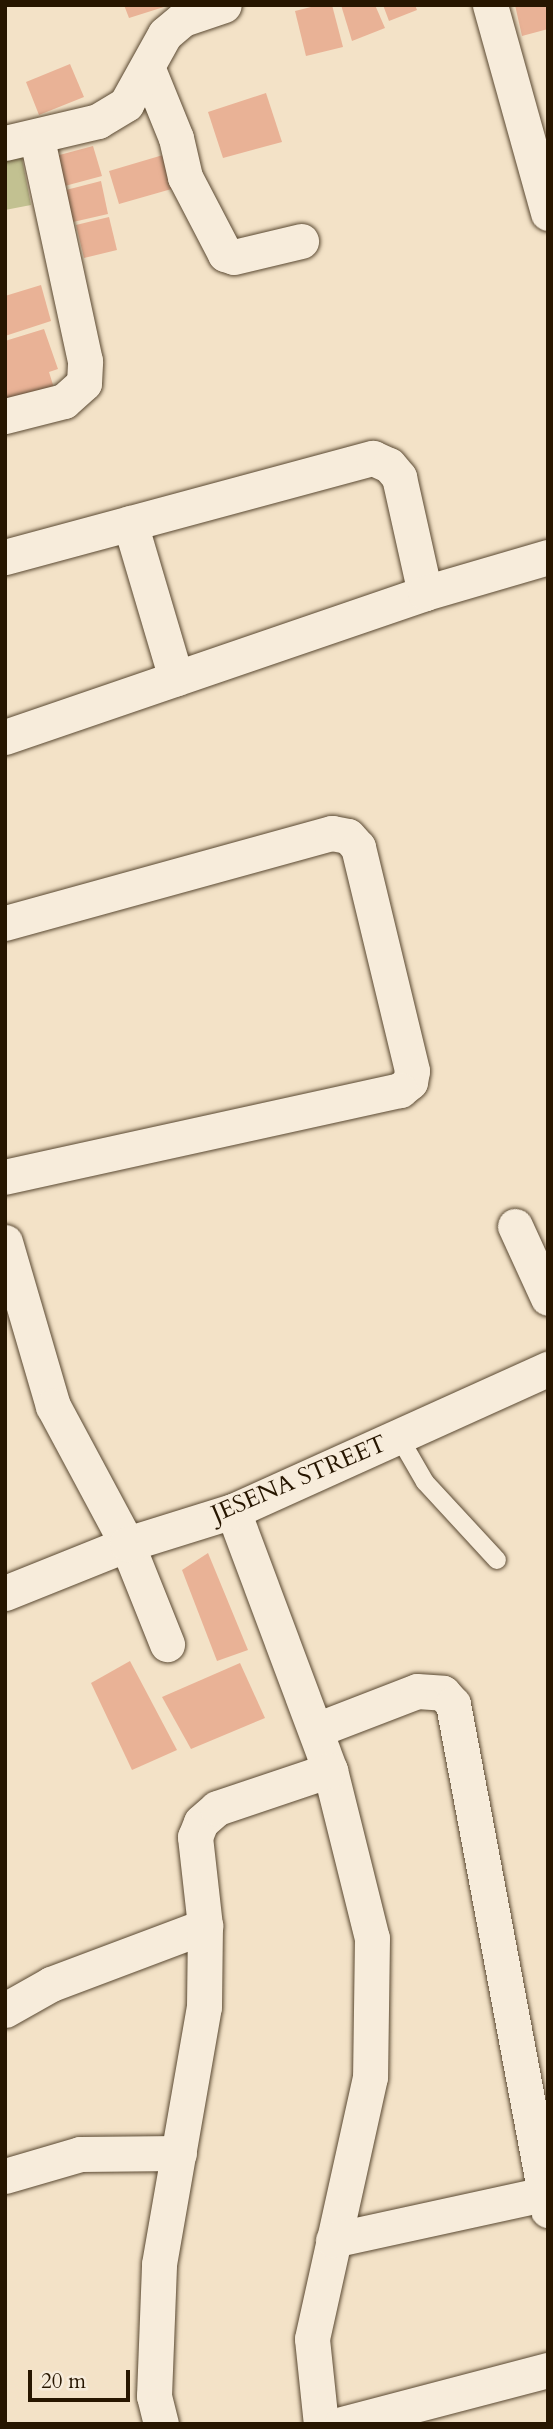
<!DOCTYPE html>
<style>
body{margin:0}
#map{position:relative;width:553px;height:2429px;overflow:hidden;background:#f3e2c7;font-family:Cardo,serif}
div>[style]{position:absolute}
[style*='--x']{left:calc(var(--x)*1px);top:calc(var(--y)*1px);width:calc(var(--w)*1px);rotate:calc(var(--a)*1deg)}
.green>*{inset:0;background:#c2c191}
.building>*{inset:0;background:#e9b296}
.roads{filter:drop-shadow(0 0 2px #5a4932) drop-shadow(0 0 2px #5a4932)}
.lane>*{height:18px;margin:-9px;padding:0 9px;transform-origin:9px;border-radius:9px;background:#f7ecdb}
.street>*{height:35px;margin:-17.5px;padding:0 17.5px;transform-origin:17.5px;border-radius:17.5px;background:#f7ecdb}
span{translate:-50% -50%;white-space:nowrap;text-align:center;line-height:1.15;-webkit-text-stroke:6px #f7ecdb;paint-order:stroke}
.street-label{font-size:24px;color:#271600}
.frame{position:absolute;inset:0;border:7px solid #271600;pointer-events:none}
.scale{position:absolute;left:28px;top:2370px;width:102px;height:32px;box-sizing:border-box;border:4px solid #271600;border-top:0;padding-left:9px;font-size:21px;line-height:24px;white-space:nowrap;color:#271600;-webkit-text-stroke:5px #f7ecdb;paint-order:stroke}
</style>
<div id="map">
<div class="green">
<div style="clip-path:polygon(21px 153px,31px 205px,5px 210px,5px 156px)"></div>
</div>
<div class="building">
<div style="clip-path:polygon(124px 5px,167px 5px,167px 6px,129px 18px)"></div>
<div style="clip-path:polygon(319px 5px,332px 5px,343px 47px,306px 56px,295px 11px)"></div>
<div style="clip-path:polygon(341px 5px,375px 5px,385px 28px,352px 41px)"></div>
<div style="clip-path:polygon(383px 5px,415px 5px,417px 10px,389px 21px)"></div>
<div style="clip-path:polygon(515px 5px,548px 5px,548px 29px,522px 36px)"></div>
<div style="clip-path:polygon(70px 64px,84px 97px,39px 115px,26px 82px)"></div>
<div style="clip-path:polygon(266px 93px,282px 142px,223px 158px,208px 112px)"></div>
<div style="clip-path:polygon(93px 146px,102px 176px,61px 187px,52px 157px)"></div>
<div style="clip-path:polygon(163px 155px,175px 188px,119px 204px,109px 171px)"></div>
<div style="clip-path:polygon(101px 181px,108px 214px,73px 222px,66px 190px)"></div>
<div style="clip-path:polygon(109px 217px,117px 250px,84px 258px,76px 225px)"></div>
<div style="clip-path:polygon(41px 285px,51px 321px,5px 336px,5px 296px)"></div>
<div style="clip-path:polygon(44px 329px,58px 369px,49px 372px,54px 388px,5px 404px,5px 341px)"></div>
<div style="clip-path:polygon(208px 1553px,248px 1650px,217px 1661px,182px 1570px)"></div>
<div style="clip-path:polygon(130px 1661px,177px 1750px,132px 1770px,91px 1683px)"></div>
<div style="clip-path:polygon(240px 1663px,265px 1718px,191px 1749px,162px 1697px)"></div>
</div>
<div class="roads">
<div class="lane">
<div style="--x:399;--y:1437;--w:52;--a:60"></div>
<div style="--x:425;--y:1482;--w:106;--a:47.3"></div>
</div>
<div class="street">
<div style="--x:490;--y:5;--w:216;--a:74.4"></div>
<div style="--x:148;--y:69;--w:74;--a:67.9"></div>
<div style="--x:176;--y:138;--w:40;--a:77"></div>
<div style="--x:185;--y:177;--w:87;--a:62.5"></div>
<div style="--x:225;--y:254;--w:9;--a:18"></div>
<div style="--x:234;--y:257;--w:69;--a:-13.4"></div>
<div style="--x:5;--y:143;--w:96;--a:-13.3"></div>
<div style="--x:98;--y:121;--w:33;--a:-31"></div>
<div style="--x:126;--y:104;--w:80;--a:-60.9"></div>
<div style="--x:165;--y:34;--w:23;--a:-40"></div>
<div style="--x:183;--y:19;--w:43;--a:-18.9"></div>
<div style="--x:5;--y:416;--w:61;--a:-14.3"></div>
<div style="--x:64;--y:401;--w:27;--a:-42"></div>
<div style="--x:84;--y:383;--w:22;--a:-87"></div>
<div style="--x:85;--y:361;--w:227;--a:-102.2"></div>
<div style="--x:130;--y:523;--w:162;--a:73.5"></div>
<div style="--x:5;--y:557;--w:381;--a:-15.1"></div>
<div style="--x:373;--y:458;--w:17;--a:24"></div>
<div style="--x:389;--y:465;--w:16;--a:50"></div>
<div style="--x:399;--y:477;--w:119;--a:77.4"></div>
<div style="--x:5;--y:737;--w:444;--a:-18.9"></div>
<div style="--x:425;--y:593;--w:128;--a:-16.3"></div>
<div style="--x:5;--y:923;--w:339;--a:-15.4"></div>
<div style="--x:332;--y:833;--w:16;--a:11"></div>
<div style="--x:348;--y:836;--w:15;--a:48"></div>
<div style="--x:358;--y:847;--w:230;--a:76.4"></div>
<div style="--x:412;--y:1071;--w:11;--a:100"></div>
<div style="--x:410;--y:1082;--w:13;--a:141"></div>
<div style="--x:400;--y:1090;--w:404;--a:167.6"></div>
<div style="--x:515;--y:1226;--w:79;--a:65.4"></div>
<div style="--x:5;--y:1242;--w:171;--a:73.7"></div>
<div style="--x:53;--y:1406;--w:157;--a:61.8"></div>
<div style="--x:127;--y:1544;--w:108;--a:68.2"></div>
<div style="--x:233;--y:1511;--w:277;--a:69.5"></div>
<div style="--x:330;--y:1770;--w:173;--a:76"></div>
<div style="--x:372;--y:1938;--w:139;--a:90.8"></div>
<div style="--x:370;--y:2077;--w:268;--a:102.5"></div>
<div style="--x:312;--y:2339;--w:85;--a:84"></div>
<div style="--x:5;--y:1593;--w:131;--a:-21.9"></div>
<div style="--x:127;--y:1544;--w:111;--a:-17.3"></div>
<div style="--x:233;--y:1511;--w:346;--a:-24.3"></div>
<div style="--x:316;--y:1730;--w:108;--a:-21.1"></div>
<div style="--x:417;--y:1691;--w:26;--a:4"></div>
<div style="--x:443;--y:1693;--w:15;--a:48"></div>
<div style="--x:453;--y:1704;--w:515;--a:79.37"></div>
<div style="--x:5;--y:2010;--w:53;--a:-29.5"></div>
<div style="--x:51;--y:1984;--w:165;--a:-20.6"></div>
<div style="--x:5;--y:2176;--w:78;--a:-16.3"></div>
<div style="--x:80;--y:2154;--w:99;--a:-0.6"></div>
<div style="--x:333;--y:2240;--w:216;--a:-12.3"></div>
<div style="--x:161;--y:2424;--w:29;--a:-104"></div>
<div style="--x:154;--y:2396;--w:132;--a:-87.8"></div>
<div style="--x:159;--y:2264;--w:261;--a:-80.1"></div>
<div style="--x:204;--y:2007;--w:81;--a:-89.3"></div>
<div style="--x:205;--y:1926;--w:90;--a:-96.4"></div>
<div style="--x:195;--y:1837;--w:16;--a:-68"></div>
<div style="--x:201;--y:1822;--w:21;--a:-41"></div>
<div style="--x:217;--y:1808;--w:119;--a:-18.6"></div>
<div style="--x:342;--y:2424;--w:213;--a:-14.7"></div>
</div>
</div>
<div class="street-label">
<span style="left:299px;top:1479px;rotate:-23deg">JESENA STREET</span>
</div>
<div class="frame"></div>
<div class="scale">20 m</div>
</div>
